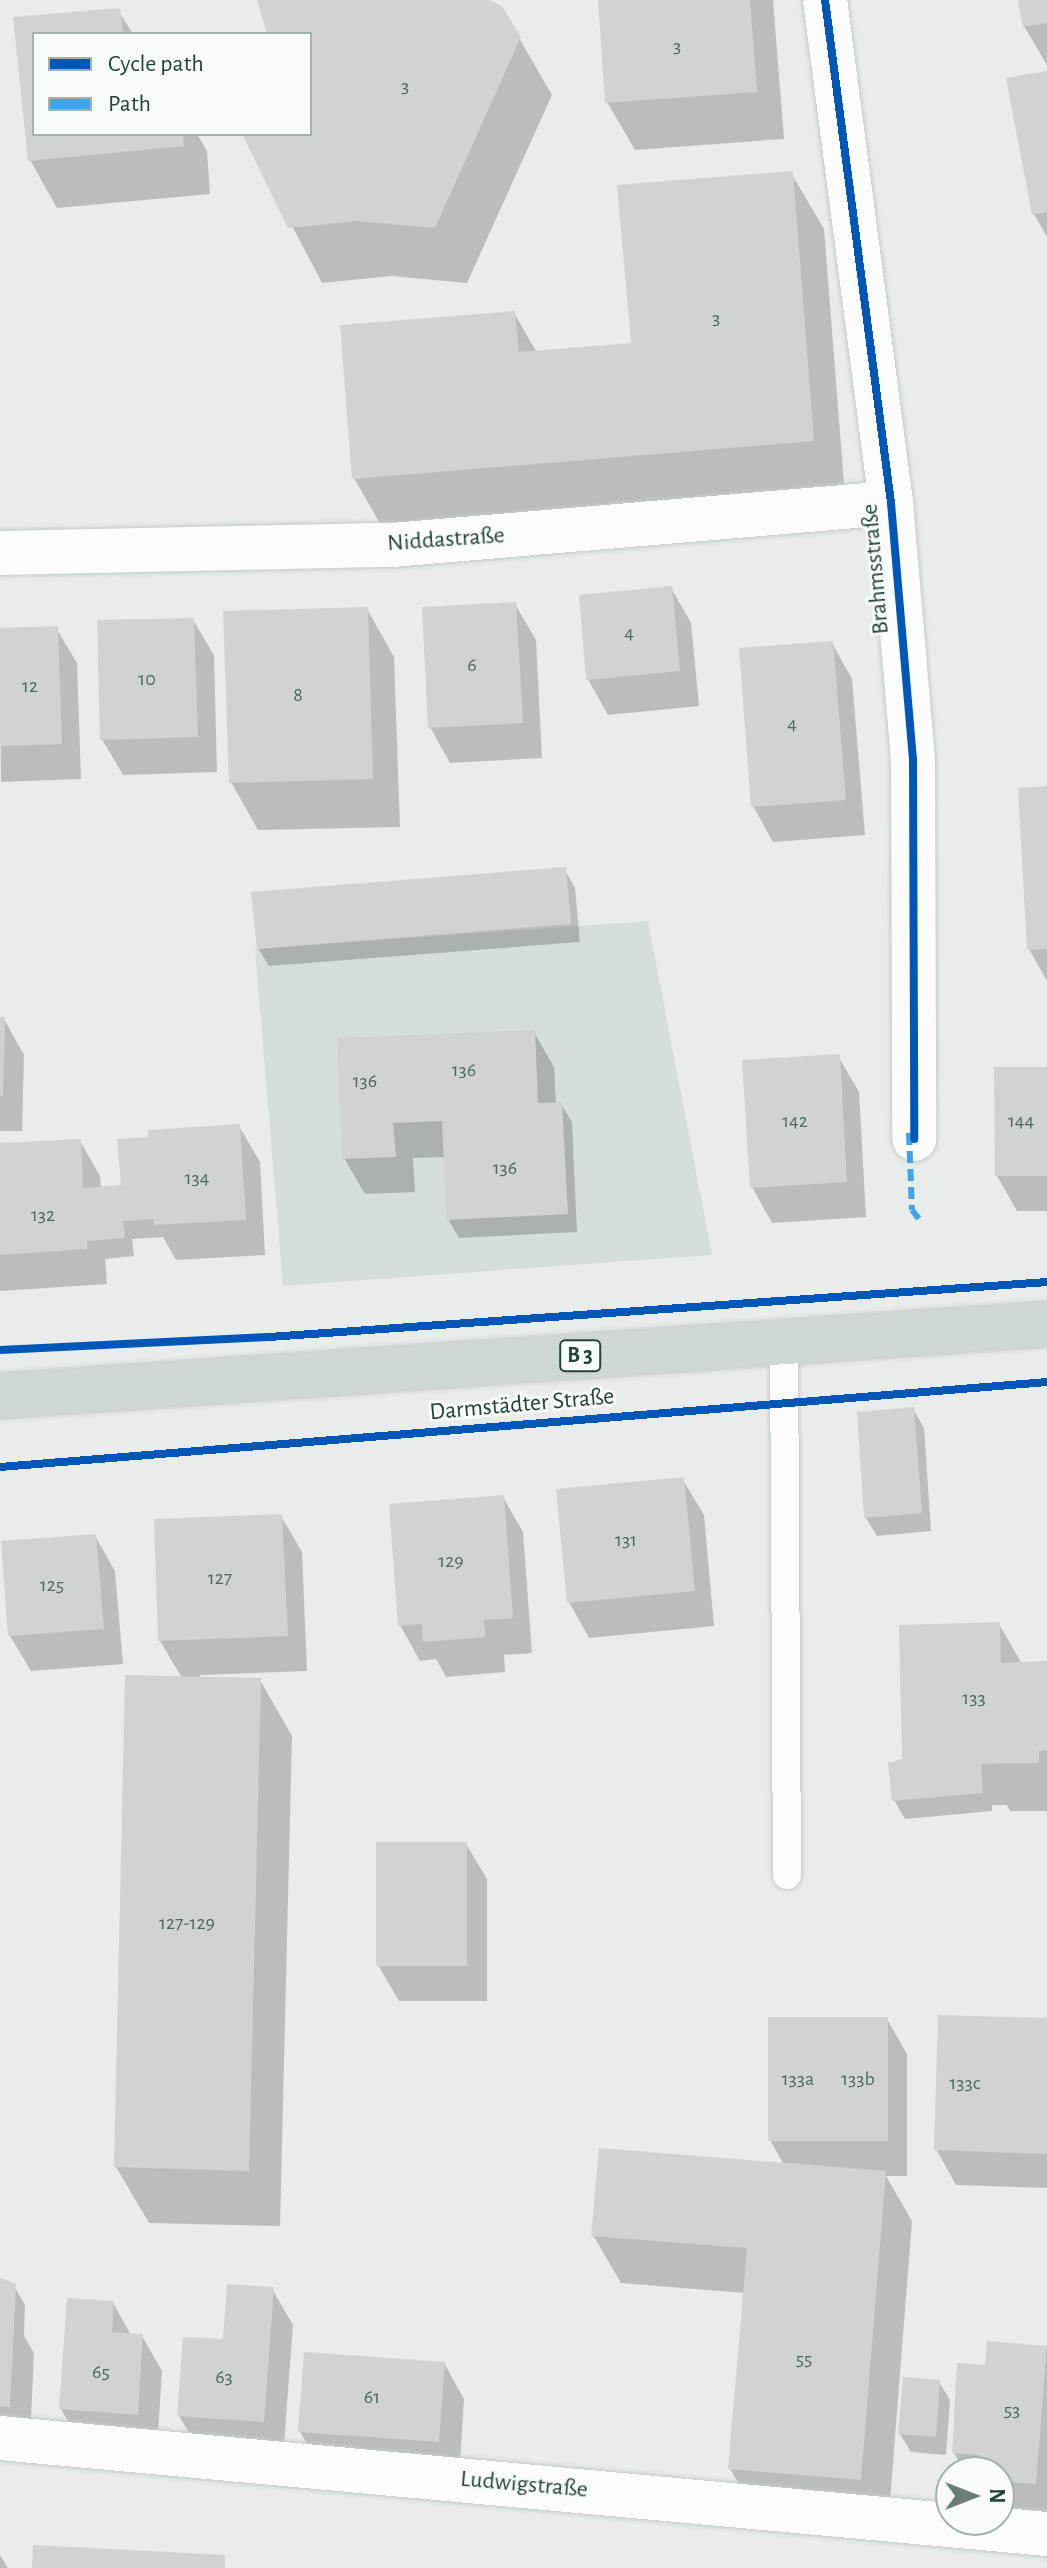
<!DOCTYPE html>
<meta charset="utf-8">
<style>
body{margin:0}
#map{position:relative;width:1047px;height:2568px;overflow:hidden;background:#e8edeb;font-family:"Alegreya Sans",sans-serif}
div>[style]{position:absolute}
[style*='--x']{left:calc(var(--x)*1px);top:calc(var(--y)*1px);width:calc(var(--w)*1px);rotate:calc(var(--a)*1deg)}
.built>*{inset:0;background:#d6dedb}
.shadow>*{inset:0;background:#0003}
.building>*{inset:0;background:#cfd4d2}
.roads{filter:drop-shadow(0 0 2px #c5cac8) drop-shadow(0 0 2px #c5cac8)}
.lane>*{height:28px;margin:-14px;padding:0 14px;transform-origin:14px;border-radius:14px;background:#fcfcfc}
.street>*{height:44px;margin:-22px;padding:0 22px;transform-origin:22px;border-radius:22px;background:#fcfcfc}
.primary>*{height:44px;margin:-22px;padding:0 22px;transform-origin:22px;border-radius:22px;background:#cfd7d5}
.quiet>*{height:6px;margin-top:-3px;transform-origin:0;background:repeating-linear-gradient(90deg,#3ea4ec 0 12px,transparent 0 18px)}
.cycleway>*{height:8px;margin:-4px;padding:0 4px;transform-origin:4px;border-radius:4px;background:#0057b8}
span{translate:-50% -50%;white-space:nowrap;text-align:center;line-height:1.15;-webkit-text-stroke:6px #f7fbf9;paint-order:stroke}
.number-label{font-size:20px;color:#506761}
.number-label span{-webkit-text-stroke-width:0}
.shield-label span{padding:2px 6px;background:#f7fbf9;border:2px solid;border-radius:6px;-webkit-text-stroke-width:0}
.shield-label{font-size:22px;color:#24423a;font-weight:700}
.street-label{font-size:24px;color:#24423a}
.legend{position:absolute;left:32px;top:32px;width:280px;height:104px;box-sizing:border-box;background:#f7fbf9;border:2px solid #a3b1ad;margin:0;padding:10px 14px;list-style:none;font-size:24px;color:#24423a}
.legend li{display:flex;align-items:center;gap:16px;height:40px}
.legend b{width:40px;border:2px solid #a3b1ad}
.north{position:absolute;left:935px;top:2456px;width:80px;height:80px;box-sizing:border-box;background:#f7fbf9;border:2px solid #a3b1ad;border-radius:50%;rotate:90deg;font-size:22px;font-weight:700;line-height:32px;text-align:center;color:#24423a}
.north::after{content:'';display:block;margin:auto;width:28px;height:36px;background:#697e78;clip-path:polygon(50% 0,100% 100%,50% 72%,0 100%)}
</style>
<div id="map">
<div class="built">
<div style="clip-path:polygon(648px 921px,712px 1255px,283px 1286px,255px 949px)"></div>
</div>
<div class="shadow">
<div style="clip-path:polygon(259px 0,485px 0,519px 38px,552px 95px,467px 283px,391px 276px,322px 283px,244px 134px,310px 134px,310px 34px,269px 34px)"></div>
<div style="clip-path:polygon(600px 0,773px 0,784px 139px,635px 150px,607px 102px)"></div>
<div style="clip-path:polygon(1020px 0,1047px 0,1047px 65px,1024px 26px)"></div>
<div style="clip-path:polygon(118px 10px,133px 34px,34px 34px,34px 134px,197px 134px,207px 151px,210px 194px,57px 208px,30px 160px,15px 19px)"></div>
<div style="clip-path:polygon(1047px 73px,1047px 237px,1034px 214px)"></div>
<div style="clip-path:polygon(791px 173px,824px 229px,845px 496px,386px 534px,354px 478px,514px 313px,537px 353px,633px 345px)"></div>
<div style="clip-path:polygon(671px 588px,691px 623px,699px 706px,608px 715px,588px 679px)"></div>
<div style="clip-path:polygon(515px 604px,536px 640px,542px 758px,450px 763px,430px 727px)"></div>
<div style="clip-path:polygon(367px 609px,394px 657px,400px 827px,258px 830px,231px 782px)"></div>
<div style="clip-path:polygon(193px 620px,214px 655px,217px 772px,123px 775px,102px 739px)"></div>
<div style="clip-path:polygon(56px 628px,77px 663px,81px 779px,1px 782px,0 630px)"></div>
<div style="clip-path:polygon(832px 643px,852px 679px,865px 835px,773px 842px,753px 806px)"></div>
<div style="clip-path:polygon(1047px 788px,1047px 981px,1029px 949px)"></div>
<div style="clip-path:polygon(565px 870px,575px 888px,580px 942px,269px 966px,258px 948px)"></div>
<div style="clip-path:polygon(0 1019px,4px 1019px,24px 1055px,22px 1131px,0 1131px)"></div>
<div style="clip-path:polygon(534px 1032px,554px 1067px,556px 1104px,561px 1104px,572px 1122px,577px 1232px,459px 1238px,448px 1219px,445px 1157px,413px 1158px,415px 1192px,365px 1194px,344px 1158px,339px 1040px)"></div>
<div style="clip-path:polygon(838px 1056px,859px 1092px,866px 1217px,772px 1223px,752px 1187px)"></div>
<div style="clip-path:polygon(1047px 1069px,1047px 1211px,1017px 1211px,997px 1176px)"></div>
<div style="clip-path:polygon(239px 1126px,260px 1162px,265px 1255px,176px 1260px,163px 1237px,132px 1239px,134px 1256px,105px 1259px,107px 1284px,0 1291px,0 1145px,80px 1141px,100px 1176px,101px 1189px,123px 1187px,147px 1139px)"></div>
<div style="clip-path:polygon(913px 1409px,924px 1428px,931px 1531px,877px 1536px,866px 1518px)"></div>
<div style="clip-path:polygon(683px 1480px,704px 1515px,714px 1626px,589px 1638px,569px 1602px)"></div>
<div style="clip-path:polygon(503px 1497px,523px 1532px,532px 1653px,504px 1655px,505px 1672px,446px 1677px,436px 1659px,420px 1661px,400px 1625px)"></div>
<div style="clip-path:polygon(281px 1516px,302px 1552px,307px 1671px,200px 1675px,200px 1679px,260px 1680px,292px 1736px,280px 2226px,149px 2223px,116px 2167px,182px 1678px,160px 1641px)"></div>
<div style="clip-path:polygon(95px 1536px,115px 1571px,123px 1664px,31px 1671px,10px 1636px)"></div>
<div style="clip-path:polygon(999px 1624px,1022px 1664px,1047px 1663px,1047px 1811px,1010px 1811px,1007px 1805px,992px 1805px,992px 1811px,905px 1819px,894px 1800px,907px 1764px)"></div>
<div style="clip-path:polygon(466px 1844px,487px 1879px,487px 2001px,399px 2001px,378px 1965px)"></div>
<div style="clip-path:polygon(887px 2019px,907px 2054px,907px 2176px,886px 2176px,912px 2221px,888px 2527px,758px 2517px,730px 2469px,745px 2293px,621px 2283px,593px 2235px,784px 2165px,770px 2140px)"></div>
<div style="clip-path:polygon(1047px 2020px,1047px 2188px,956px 2185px,936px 2149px)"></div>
<div style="clip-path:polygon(0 2280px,14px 2286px,25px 2305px,24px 2336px,34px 2353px,30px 2441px,0 2440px)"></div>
<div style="clip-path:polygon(272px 2289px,293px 2325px,283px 2457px,200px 2451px,179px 2416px)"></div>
<div style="clip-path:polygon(113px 2303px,131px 2335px,142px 2336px,162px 2371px,157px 2450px,81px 2444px,61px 2409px)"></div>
<div style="clip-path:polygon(989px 2343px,1047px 2348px,1047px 2518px,999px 2514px,999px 2472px,965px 2472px,954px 2453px,987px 2367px)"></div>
<div style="clip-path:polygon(444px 2363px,464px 2399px,459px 2477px,321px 2467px,300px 2432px)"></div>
<div style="clip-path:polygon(939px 2382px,950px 2400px,946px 2455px,911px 2452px,900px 2434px)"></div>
<div style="clip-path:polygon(0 2555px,8px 2568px,0 2568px)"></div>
</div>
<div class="building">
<div style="clip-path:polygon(257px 0,489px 0,502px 6px,521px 37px,435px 228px,358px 221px,288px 228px,242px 134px,310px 134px,310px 34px,267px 34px)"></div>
<div style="clip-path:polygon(598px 0,750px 0,757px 92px,605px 103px)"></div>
<div style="clip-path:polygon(1018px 0,1047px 0,1047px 23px,1023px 27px)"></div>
<div style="clip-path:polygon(120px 8px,123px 34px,34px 34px,34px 134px,183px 134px,184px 146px,28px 161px,13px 17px)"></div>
<div style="clip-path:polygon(1047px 71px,1047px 212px,1032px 215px,1006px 78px)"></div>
<div style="clip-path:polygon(793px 171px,814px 441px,352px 479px,340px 325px,515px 311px,519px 352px,631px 343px,617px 185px)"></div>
<div style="clip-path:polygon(672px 586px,680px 671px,586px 680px,579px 595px)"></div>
<div style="clip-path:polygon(516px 602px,523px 723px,428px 728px,422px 607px)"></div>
<div style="clip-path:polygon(368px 607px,373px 779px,229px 783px,223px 611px)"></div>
<div style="clip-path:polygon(194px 618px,198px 737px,100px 740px,97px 620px)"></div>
<div style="clip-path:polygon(58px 626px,62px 744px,0 746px,0 628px)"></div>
<div style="clip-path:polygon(833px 641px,846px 800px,751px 807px,739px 648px)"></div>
<div style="clip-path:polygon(1047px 786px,1047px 949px,1027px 950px,1018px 788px)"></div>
<div style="clip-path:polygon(566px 867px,571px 924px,257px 949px,251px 892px)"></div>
<div style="clip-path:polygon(0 1017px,5px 1017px,3px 1096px,0 1096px)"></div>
<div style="clip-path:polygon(535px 1030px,538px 1103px,562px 1102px,568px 1214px,446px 1220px,442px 1121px,393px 1123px,396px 1157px,342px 1159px,337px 1038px)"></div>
<div style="clip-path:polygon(840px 1054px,847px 1182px,750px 1188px,742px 1060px)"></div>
<div style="clip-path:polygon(994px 1067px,1047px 1067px,1047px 1176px,995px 1176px)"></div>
<div style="clip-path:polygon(240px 1124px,246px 1220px,154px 1225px,154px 1219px,123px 1221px,125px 1238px,87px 1241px,87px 1249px,0 1255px,0 1143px,81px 1139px,83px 1188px,121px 1185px,117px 1139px,148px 1137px,148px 1130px)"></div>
<div style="clip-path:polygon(914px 1407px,922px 1513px,864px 1518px,857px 1412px)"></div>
<div style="clip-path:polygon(684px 1477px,695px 1591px,567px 1603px,556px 1489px)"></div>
<div style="clip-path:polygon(504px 1495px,513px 1618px,484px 1620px,485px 1637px,423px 1642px,422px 1624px,398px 1626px,389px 1504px)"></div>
<div style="clip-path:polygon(282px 1514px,288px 1636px,158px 1641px,154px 1519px)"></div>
<div style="clip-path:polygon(96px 1534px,104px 1629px,8px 1636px,1px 1541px)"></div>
<div style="clip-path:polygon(1000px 1622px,1001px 1663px,1047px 1661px,1047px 1750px,1039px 1751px,1039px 1763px,981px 1764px,983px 1793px,892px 1801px,888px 1763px,902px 1759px,899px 1625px)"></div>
<div style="clip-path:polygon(125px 1675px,261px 1678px,249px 2171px,114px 2167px)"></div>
<div style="clip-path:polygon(376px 1842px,467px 1842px,467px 1966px,376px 1966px)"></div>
<div style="clip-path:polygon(938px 2015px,1047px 2018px,1047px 2154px,934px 2150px)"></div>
<div style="clip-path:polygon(768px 2017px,888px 2017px,888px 2141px,768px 2141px)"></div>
<div style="clip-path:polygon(599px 2148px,886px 2171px,861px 2480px,728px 2469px,747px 2248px,591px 2236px)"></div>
<div style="clip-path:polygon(0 2278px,16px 2284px,10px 2407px,0 2406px)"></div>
<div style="clip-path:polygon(227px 2284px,274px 2287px,264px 2422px,177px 2416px,183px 2337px,223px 2339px)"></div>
<div style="clip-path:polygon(67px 2298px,114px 2301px,112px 2332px,143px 2334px,138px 2415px,59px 2409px)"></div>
<div style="clip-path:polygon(987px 2341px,1047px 2346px,1036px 2484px,999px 2481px,999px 2472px,977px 2472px,979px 2455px,952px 2453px,957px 2363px,985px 2365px)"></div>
<div style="clip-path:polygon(304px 2352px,445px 2362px,439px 2442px,298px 2432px)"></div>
<div style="clip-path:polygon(903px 2377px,940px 2380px,936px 2437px,898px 2434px)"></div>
<div style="clip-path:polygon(33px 2545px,225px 2555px,225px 2568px,32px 2568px)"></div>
</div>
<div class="roads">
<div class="lane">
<div style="--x:784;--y:1341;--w:534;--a:89.68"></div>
</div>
<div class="street">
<div style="--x:825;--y:0;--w:507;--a:82.52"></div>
<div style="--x:891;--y:503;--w:259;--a:85.1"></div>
<div style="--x:913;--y:761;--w:378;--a:89.8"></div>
<div style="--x:0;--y:553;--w:392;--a:-1.2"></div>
<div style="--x:392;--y:545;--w:501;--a:-4.81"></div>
<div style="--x:0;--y:2438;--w:1051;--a:5.24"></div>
</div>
<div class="primary">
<div style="--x:0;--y:1396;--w:1049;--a:-3.93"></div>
</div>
</div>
<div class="quiet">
<div style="--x:909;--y:1133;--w:77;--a:87.8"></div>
<div style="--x:912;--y:1210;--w:11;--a:52"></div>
</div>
<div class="cycleway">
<div style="--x:825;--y:0;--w:507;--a:82.52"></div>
<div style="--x:891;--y:503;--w:259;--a:85.1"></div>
<div style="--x:913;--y:761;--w:378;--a:89.8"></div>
<div style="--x:0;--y:1350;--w:269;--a:-2.8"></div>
<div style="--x:269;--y:1337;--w:780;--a:-4.04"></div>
<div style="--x:0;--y:1467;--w:1050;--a:-4.64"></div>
</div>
<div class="number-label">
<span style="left:677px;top:46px">3</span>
<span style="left:405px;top:86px">3</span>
<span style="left:716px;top:318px">3</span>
<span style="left:629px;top:633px">4</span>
<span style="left:472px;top:665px">6</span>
<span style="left:147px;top:679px">10</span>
<span style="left:30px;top:686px">12</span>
<span style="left:298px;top:695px">8</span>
<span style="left:792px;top:724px">4</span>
<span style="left:464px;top:1070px">136</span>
<span style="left:365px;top:1081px">136</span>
<span style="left:795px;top:1121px">142</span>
<span style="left:1021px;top:1121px">144</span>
<span style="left:505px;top:1168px">136</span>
<span style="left:197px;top:1178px">134</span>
<span style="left:43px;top:1215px">132</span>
<span style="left:626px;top:1540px">131</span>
<span style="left:451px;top:1561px">129</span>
<span style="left:220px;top:1578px">127</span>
<span style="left:52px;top:1585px">125</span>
<span style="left:974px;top:1698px">133</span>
<span style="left:187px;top:1923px">127-129</span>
<span style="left:798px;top:2079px">133a</span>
<span style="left:858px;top:2079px">133b</span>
<span style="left:965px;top:2083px">133c</span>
<span style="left:804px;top:2359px">55</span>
<span style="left:101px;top:2372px">65</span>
<span style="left:224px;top:2377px">63</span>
<span style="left:372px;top:2397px">61</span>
<span style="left:1012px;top:2410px">53</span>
</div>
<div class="shield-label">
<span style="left:580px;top:1356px">B 3</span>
</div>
<div class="street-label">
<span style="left:446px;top:540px;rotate:-4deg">Niddastraße</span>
<span style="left:876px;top:569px;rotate:-95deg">Brahmsstraße</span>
<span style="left:522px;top:1405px;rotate:-5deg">Darmstädter Straße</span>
<span style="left:524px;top:2485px;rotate:5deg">Ludwigstraße</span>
</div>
<ul class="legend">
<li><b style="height:10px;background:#0057b8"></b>Cycle path</li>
<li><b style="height:10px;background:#3ea4ec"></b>Path</li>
</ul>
<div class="north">N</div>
</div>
